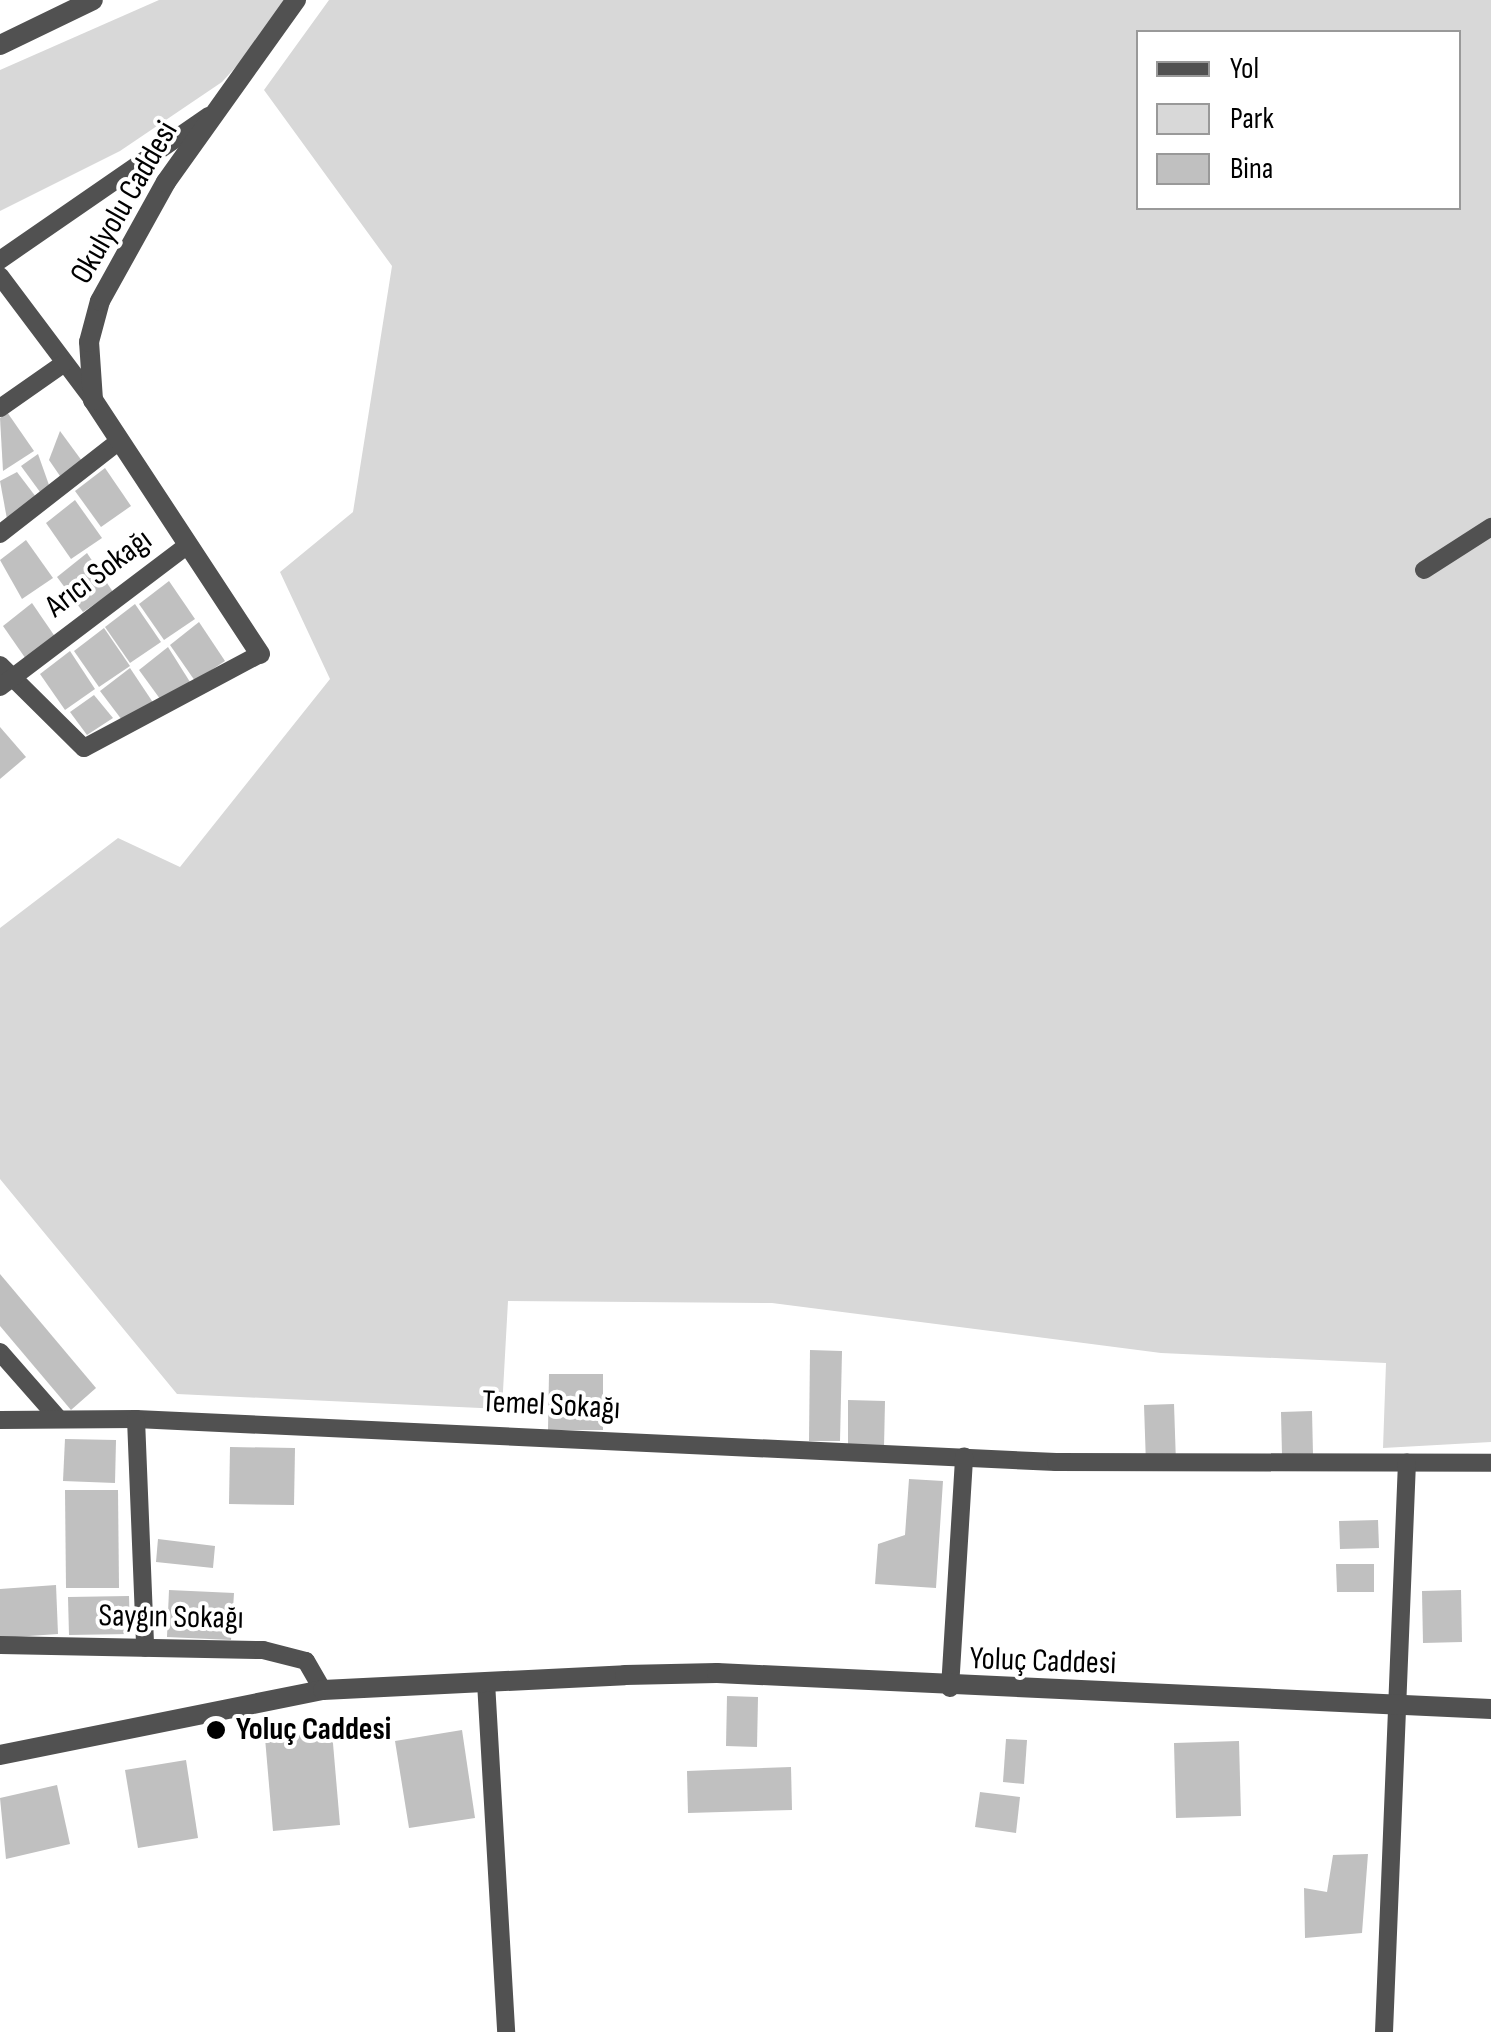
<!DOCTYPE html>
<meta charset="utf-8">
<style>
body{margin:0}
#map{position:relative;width:1491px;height:2032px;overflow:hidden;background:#fff;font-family:"Sofia Sans Condensed",sans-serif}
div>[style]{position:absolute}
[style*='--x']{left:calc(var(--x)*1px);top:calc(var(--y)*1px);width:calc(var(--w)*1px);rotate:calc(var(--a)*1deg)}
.green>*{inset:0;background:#d8d8d8}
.building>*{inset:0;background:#c0c0c0}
.minor>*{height:18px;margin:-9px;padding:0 9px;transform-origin:9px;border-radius:9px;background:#515151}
.tertiary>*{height:20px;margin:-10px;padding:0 10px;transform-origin:10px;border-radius:10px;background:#515151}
.dots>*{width:28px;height:28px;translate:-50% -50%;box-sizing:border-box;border:5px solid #fff;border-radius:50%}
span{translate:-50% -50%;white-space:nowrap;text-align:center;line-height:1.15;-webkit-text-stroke:8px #fff;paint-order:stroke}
.street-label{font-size:32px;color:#000}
.poi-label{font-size:32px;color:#000;font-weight:700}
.left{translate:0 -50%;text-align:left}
.legend{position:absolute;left:1136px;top:30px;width:325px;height:180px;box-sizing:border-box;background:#fff;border:2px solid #999;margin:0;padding:12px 18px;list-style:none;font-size:30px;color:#000}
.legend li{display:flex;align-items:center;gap:20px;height:50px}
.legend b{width:50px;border:2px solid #999}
</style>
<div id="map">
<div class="green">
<div style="clip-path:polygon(159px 0,284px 0,273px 26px,222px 82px,120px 151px,0 211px,0 70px)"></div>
<div style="clip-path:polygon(evenodd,329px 0,1491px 0,1491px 1442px,1383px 1448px,1386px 1363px,1161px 1353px,772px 1303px,508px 1301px,502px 1409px,177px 1394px,0 1179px,0 928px,118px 838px,180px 867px,330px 679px,280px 572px,353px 512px,392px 266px,264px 90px,329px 0,1138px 32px,1458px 32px,1458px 208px,1138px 208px,1138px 32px)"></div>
</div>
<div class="building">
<div style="clip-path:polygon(7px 412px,34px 451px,3px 471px,0 418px)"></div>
<div style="clip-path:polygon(60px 431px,82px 461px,60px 476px,49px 460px)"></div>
<div style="clip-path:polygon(38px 454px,49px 485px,40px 492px,21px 466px)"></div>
<div style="clip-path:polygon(105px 468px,131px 506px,101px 527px,75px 491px)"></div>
<div style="clip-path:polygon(17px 472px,36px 497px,7px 519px,0 481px)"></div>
<div style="clip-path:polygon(75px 500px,102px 538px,71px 559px,46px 523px)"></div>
<div style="clip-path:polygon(26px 540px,53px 578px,22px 599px,0 560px)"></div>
<div style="clip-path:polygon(87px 553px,113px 592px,83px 612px,57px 577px)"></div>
<div style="clip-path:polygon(169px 581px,195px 619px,164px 640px,139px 604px)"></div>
<div style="clip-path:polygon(32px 603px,58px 641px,28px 662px,3px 626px)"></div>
<div style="clip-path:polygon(135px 604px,161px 642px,130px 663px,105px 627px)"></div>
<div style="clip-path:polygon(199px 622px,225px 661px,195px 681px,170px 645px)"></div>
<div style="clip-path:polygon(104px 628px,130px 666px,99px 687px,74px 651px)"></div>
<div style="clip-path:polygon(168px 647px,190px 682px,163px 703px,139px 670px)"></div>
<div style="clip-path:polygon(70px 651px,95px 689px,65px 710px,40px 674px)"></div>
<div style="clip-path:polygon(130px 668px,154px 704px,125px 724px,100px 691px)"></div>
<div style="clip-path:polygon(94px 695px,113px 718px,87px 735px,70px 712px)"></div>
<div style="clip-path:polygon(0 727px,26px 757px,0 779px)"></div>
<div style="clip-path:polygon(0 1274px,96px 1388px,71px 1410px,0 1326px)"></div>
<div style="clip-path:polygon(810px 1350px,842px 1351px,840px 1441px,809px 1441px)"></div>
<div style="clip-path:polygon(549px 1374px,603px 1374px,603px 1430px,548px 1430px)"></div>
<div style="clip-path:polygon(848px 1400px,885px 1401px,884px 1447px,848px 1447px)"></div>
<div style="clip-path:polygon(1174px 1404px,1176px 1463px,1146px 1464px,1144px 1405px)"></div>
<div style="clip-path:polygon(1312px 1411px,1313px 1455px,1282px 1455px,1281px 1412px)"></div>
<div style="clip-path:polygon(65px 1439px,116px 1440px,115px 1483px,63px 1481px)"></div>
<div style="clip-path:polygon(230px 1447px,295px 1448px,294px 1505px,229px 1504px)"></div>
<div style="clip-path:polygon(909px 1479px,943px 1481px,936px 1588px,875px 1584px,878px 1544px,905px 1535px)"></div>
<div style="clip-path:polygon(65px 1490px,118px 1490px,119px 1588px,66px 1588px)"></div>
<div style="clip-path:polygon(1378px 1520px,1379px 1548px,1340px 1549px,1339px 1521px)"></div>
<div style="clip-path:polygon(158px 1539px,215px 1546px,213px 1568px,156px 1562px)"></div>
<div style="clip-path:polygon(1336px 1564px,1374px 1564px,1374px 1592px,1337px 1592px)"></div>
<div style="clip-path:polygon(56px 1585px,58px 1634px,0 1638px,0 1589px)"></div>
<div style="clip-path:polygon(169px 1590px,234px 1593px,231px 1640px,167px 1637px)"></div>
<div style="clip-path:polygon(1461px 1590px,1462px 1642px,1423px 1643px,1422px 1591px)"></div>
<div style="clip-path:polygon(129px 1596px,130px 1634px,69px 1635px,68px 1597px)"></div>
<div style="clip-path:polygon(727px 1696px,758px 1697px,757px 1747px,726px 1746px)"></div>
<div style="clip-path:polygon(462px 1730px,475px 1818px,409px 1828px,395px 1741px)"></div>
<div style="clip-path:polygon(332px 1732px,340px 1825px,273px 1831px,265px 1738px)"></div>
<div style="clip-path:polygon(1006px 1739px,1027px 1740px,1024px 1784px,1003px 1782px)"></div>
<div style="clip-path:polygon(1239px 1741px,1241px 1816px,1176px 1818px,1174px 1743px)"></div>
<div style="clip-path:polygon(186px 1760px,198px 1838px,138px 1848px,125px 1770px)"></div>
<div style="clip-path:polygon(791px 1767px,792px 1810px,688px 1813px,687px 1771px)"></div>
<div style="clip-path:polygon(57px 1785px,70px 1844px,6px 1859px,0 1798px)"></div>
<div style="clip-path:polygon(980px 1792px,1020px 1797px,1016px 1833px,975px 1827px)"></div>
<div style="clip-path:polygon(1368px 1854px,1362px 1933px,1305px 1938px,1304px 1888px,1327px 1892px,1333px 1855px)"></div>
</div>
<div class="minor">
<div style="--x:0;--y:260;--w:254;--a:-34.6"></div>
<div style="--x:0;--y:276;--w:155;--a:53.1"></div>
<div style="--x:0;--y:408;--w:77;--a:-34.9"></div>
<div style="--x:0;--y:534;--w:151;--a:-38"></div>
<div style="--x:1424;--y:570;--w:80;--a:-32.7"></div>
<div style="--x:0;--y:665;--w:118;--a:44.7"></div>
<div style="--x:84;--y:748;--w:200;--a:-28.1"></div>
<div style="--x:0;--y:687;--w:236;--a:-37.1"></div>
<div style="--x:0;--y:1352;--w:88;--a:48.7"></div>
<div style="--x:136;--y:1419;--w:921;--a:2.68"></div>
<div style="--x:1056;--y:1462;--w:435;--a:0.1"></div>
<div style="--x:0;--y:1420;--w:136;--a:-0.4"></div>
<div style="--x:136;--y:1419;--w:229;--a:87.7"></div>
<div style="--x:0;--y:1645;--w:263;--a:1.1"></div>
<div style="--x:263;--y:1650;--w:44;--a:14.3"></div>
<div style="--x:306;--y:1661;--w:34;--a:60"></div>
<div style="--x:486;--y:1682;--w:351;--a:86.7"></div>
<div style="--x:950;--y:1688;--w:232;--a:-86.5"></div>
<div style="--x:1384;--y:2032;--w:570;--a:-87.69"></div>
</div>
<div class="tertiary">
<div style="--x:0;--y:45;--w:103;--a:-25.8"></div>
<div style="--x:260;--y:654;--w:304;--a:-123.3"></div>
<div style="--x:93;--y:400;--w:58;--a:-93.9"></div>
<div style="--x:89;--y:342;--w:42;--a:-75"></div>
<div style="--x:100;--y:301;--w:136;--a:-61"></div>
<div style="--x:166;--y:182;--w:224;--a:-54.5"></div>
<div style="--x:0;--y:1755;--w:329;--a:-11.4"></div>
<div style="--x:323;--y:1690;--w:302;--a:-2.8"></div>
<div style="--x:625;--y:1675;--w:92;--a:-1.2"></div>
<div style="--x:717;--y:1673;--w:775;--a:2.66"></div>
</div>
<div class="dots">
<div style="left:216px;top:1730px;background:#000"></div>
</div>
<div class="street-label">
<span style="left:125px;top:203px;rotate:-60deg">Okulyolu Caddesi</span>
<span style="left:99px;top:574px;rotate:-37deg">Arıcı Sokağı</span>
<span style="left:551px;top:1406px;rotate:3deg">Temel Sokağı</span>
<span style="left:171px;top:1618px;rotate:1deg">Saygın Sokağı</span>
<span style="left:1043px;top:1662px;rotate:2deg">Yoluç Caddesi</span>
</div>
<div class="poi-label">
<span class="left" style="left:236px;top:1730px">Yoluç Caddesi</span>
</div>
<ul class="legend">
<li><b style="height:12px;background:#515151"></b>Yol</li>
<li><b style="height:28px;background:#d8d8d8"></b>Park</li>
<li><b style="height:28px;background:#c0c0c0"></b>Bina</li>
</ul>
</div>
